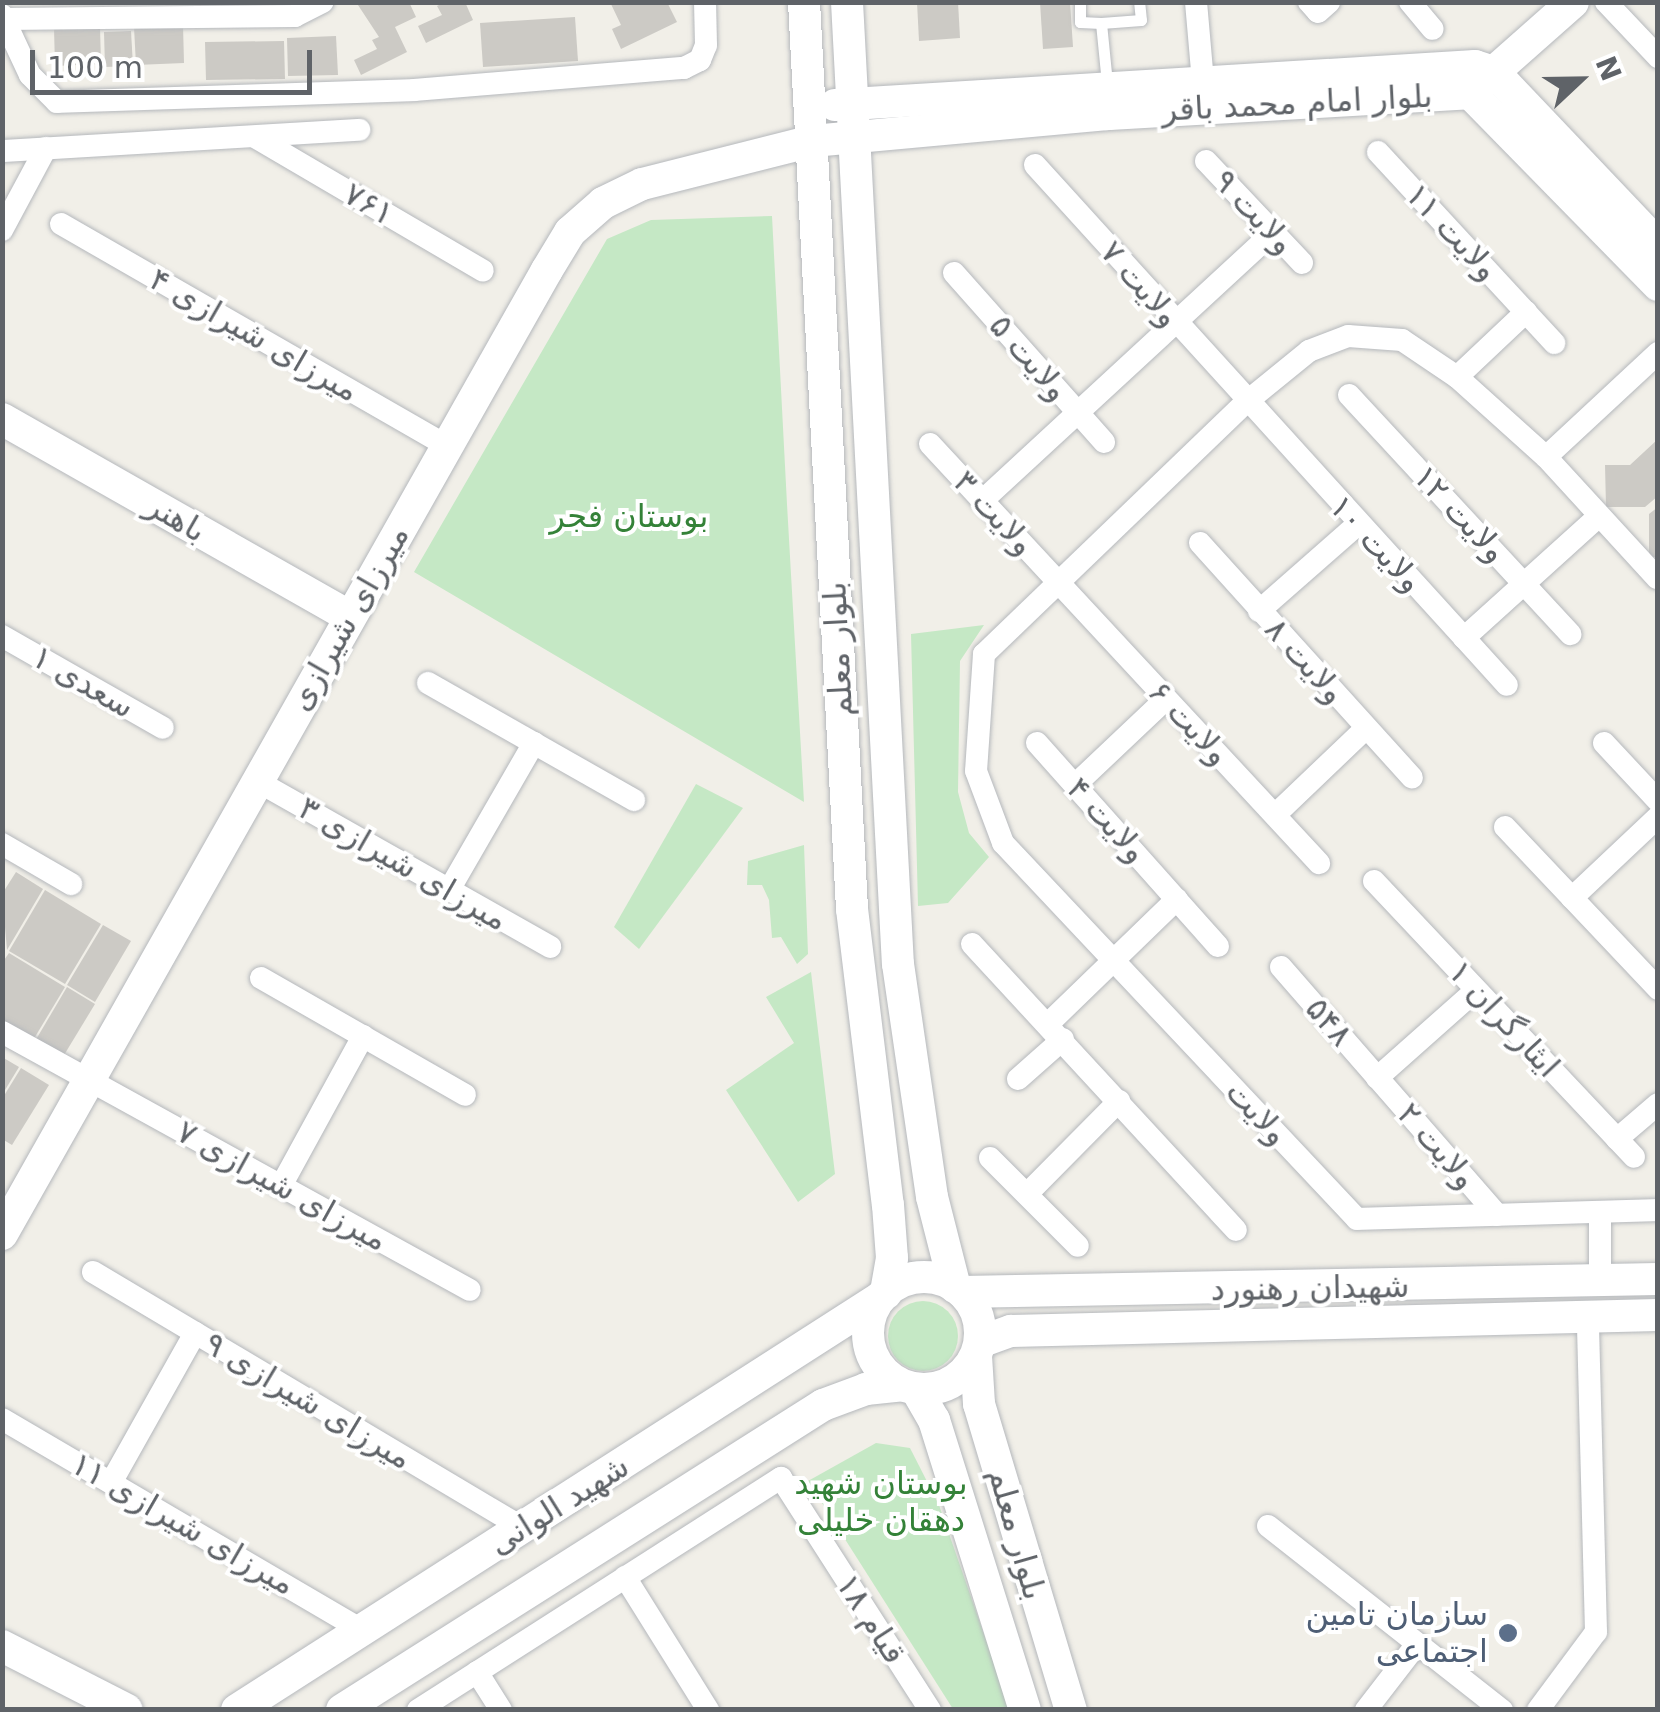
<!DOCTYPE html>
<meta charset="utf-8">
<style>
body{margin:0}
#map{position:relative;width:1660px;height:1712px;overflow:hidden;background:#f1efe8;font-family:"DejaVu Sans",Vazirmatn,sans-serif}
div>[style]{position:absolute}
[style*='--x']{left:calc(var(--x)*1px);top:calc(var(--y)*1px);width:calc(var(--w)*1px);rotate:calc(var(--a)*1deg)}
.green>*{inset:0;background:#c5e8c5}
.round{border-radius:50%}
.building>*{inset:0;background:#cccac5}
.roads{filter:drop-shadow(0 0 2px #b5b8bc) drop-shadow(0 0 2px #b5b8bc)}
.lane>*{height:11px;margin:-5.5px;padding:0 5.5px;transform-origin:5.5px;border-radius:5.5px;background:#fff}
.street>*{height:22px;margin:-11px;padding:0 11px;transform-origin:11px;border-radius:11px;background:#fff}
.secondary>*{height:32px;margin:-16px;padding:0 16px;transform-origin:16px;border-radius:16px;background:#fff}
.secondary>.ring{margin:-16px;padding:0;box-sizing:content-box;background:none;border:32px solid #fff;border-radius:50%}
.dots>*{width:28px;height:28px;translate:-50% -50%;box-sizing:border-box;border:5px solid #fff;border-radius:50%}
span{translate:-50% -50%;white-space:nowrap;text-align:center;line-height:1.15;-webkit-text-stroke:8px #fff;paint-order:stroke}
.street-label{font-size:32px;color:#5f6368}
.park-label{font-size:32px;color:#348238}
.service-label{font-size:32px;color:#4e5e75}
.right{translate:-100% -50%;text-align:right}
.frame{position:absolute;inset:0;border:5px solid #5f6368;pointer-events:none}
.north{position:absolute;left:1530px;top:30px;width:100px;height:100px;-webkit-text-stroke:8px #fff;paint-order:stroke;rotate:68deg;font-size:28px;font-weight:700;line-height:40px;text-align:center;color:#5f6368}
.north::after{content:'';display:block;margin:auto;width:35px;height:45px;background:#5f6368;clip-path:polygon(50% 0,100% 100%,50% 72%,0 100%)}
.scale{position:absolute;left:30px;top:50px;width:282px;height:45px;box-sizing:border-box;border:5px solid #5f6368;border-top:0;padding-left:12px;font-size:30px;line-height:35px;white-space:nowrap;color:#5f6368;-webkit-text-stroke:8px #fff;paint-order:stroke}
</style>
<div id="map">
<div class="green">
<div style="clip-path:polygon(772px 216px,787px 504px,804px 802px,414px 572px,607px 239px,651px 220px)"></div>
<div style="clip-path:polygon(984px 625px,960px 661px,958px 792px,969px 833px,989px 857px,948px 903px,918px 906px,911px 634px)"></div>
<div style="clip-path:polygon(696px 784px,743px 808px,639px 949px,614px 927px)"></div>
<div style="clip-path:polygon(804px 845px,808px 954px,797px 964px,781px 937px,772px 938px,769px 900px,762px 885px,747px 885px,748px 861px)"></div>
<div style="clip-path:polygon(811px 972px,835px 1174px,798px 1202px,726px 1090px,794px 1043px,766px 997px)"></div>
<div class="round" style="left:888px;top:1301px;width:70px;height:70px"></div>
<div style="clip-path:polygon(876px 1443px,910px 1448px,939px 1505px,1010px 1709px,953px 1709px,808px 1481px)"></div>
</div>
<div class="building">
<div style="clip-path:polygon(356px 2px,409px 2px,416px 17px,395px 27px,407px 52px,361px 75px,354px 60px,377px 49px,372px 40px,379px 37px)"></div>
<div style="clip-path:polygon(445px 2px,465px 2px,473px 20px,426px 43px,418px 26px,442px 15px,437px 6px)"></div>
<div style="clip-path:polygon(610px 2px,667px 2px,677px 22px,621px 49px,612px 29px,621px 25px)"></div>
<div style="clip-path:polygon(917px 2px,958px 2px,960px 38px,919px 41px)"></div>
<div style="clip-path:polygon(1040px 2px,1070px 2px,1073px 47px,1043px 49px)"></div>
<div style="clip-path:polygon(575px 17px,578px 61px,483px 67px,480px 23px)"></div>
<div style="clip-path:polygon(183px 25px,184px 63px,136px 65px,134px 27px)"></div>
<div style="clip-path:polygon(100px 27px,101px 64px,55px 66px,54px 28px)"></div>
<div style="clip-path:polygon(131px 31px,133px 66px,105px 67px,104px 32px)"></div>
<div style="clip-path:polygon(336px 36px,338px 75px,288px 76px,287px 38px)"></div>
<div style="clip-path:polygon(284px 41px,285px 79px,206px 80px,205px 42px)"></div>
<div style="clip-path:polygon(1658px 439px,1658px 496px,1645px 507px,1606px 507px,1605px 465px,1630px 465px)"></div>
<div style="clip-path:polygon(1658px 507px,1658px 557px,1649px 557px,1649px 514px)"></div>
<div style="clip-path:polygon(16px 872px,43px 889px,7px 950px,2px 894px)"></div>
<div style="clip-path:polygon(45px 890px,101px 924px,65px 984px,9px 951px)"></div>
<div style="clip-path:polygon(103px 925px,131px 941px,95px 1002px,67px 985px)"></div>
<div style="clip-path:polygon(9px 953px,65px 987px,29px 1047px,2px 1031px,2px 963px)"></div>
<div style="clip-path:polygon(67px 987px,95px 1004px,58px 1065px,31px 1048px)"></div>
<div style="clip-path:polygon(2px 1057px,19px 1067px,2px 1095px)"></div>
<div style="clip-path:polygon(21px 1068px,49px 1085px,12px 1145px,2px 1139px,2px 1099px)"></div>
</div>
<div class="roads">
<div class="lane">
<div style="--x:1080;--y:2;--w:20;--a:90"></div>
<div style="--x:1080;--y:22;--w:21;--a:3"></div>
<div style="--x:1101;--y:23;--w:40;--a:-4.3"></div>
<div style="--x:1141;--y:20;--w:18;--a:-96"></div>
<div style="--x:1101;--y:23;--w:60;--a:84.3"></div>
</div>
<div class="street">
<div style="--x:1196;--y:2;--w:80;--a:85"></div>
<div style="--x:1309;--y:2;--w:13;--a:48"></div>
<div style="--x:1318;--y:12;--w:15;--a:-42"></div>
<div style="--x:1410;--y:2;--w:35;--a:50"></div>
<div style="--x:1606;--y:2;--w:76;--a:46.6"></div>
<div style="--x:2;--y:15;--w:66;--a:65"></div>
<div style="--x:30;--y:75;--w:38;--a:45"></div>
<div style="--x:57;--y:102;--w:357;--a:-1.9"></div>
<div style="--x:414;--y:90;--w:271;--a:-4.7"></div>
<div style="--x:684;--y:68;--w:18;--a:-27"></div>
<div style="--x:700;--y:60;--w:16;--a:-68"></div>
<div style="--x:706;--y:45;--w:43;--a:-91.3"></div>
<div style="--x:4;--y:19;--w:291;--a:-0.6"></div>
<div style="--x:295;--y:16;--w:31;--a:-27"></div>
<div style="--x:255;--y:137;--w:264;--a:30.4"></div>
<div style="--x:2;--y:151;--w:358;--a:-3.4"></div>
<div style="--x:1378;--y:152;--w:260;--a:47.3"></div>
<div style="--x:1206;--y:161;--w:140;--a:46.7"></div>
<div style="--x:1035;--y:165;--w:702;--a:47.77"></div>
<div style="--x:61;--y:224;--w:445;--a:29.9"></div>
<div style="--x:2;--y:230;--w:93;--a:-61.8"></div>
<div style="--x:954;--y:273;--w:226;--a:48.4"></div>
<div style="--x:1457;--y:377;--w:95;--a:-43.3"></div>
<div style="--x:1349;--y:395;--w:326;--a:47.2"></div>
<div style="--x:930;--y:444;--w:572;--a:47.13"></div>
<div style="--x:1546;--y:457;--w:153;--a:-42.9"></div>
<div style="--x:982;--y:501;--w:397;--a:-42.7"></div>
<div style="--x:1200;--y:543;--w:316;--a:47.9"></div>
<div style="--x:1657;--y:578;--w:164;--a:-132.5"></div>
<div style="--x:1546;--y:457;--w:120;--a:-138"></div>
<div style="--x:1457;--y:377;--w:66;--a:-146.1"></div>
<div style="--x:1402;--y:340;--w:54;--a:-175.8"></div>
<div style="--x:1348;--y:336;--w:42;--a:159"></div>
<div style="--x:1309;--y:351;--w:82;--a:140.9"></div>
<div style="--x:1245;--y:403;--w:362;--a:136.1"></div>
<div style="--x:984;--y:654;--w:117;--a:93.9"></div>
<div style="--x:976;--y:771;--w:77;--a:69.4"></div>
<div style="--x:1003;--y:843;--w:516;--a:46.73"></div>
<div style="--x:1357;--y:1219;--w:301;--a:-1.7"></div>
<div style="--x:1259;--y:611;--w:132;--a:-41.3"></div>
<div style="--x:2;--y:636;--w:185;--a:29.7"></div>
<div style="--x:1464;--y:638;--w:181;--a:-42.1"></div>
<div style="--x:428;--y:683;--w:237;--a:29.6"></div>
<div style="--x:1037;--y:743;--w:272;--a:48.3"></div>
<div style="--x:1604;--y:743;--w:79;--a:47"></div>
<div style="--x:257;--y:781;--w:337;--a:29.5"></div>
<div style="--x:1076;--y:784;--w:124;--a:-43.4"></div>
<div style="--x:1275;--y:815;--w:124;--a:-43.7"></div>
<div style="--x:1505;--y:827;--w:223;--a:46.6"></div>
<div style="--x:2;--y:844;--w:80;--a:30.1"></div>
<div style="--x:1374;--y:881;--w:379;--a:46.7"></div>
<div style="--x:449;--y:890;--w:170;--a:-60"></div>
<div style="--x:1572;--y:898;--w:118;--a:-43.3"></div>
<div style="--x:972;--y:944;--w:389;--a:47.3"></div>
<div style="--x:1281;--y:967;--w:329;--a:48.9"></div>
<div style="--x:261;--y:978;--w:235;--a:29.8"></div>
<div style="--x:1049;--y:1023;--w:178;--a:-44.1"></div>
<div style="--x:2;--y:1032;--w:534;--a:28.87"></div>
<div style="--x:1377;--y:1078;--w:132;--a:-41.6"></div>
<div style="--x:1018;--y:1079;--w:60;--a:-41.6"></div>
<div style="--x:1617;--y:1139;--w:54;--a:-40.5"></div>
<div style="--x:990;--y:1158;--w:124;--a:45"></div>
<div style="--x:281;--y:1186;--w:171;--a:-61.3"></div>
<div style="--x:1027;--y:1194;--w:131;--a:-45.3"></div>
<div style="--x:1600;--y:1212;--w:69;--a:90"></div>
<div style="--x:93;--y:1272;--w:500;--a:30.77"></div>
<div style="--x:2;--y:1419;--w:417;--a:30.4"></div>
<div style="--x:112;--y:1481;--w:170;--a:-60.7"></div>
<div style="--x:1268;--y:1526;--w:298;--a:38.2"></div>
<div style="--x:625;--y:1577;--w:157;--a:58"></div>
<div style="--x:477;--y:1672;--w:45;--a:57.7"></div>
<div style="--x:418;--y:1710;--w:431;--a:-32.6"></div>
<div style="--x:781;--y:1478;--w:276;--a:57.3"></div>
<div style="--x:1366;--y:1710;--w:83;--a:-52.3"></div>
<div style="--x:1538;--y:1710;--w:97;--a:-53.4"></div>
<div style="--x:1596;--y:1632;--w:316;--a:-91.5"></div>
</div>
<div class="secondary">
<div style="--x:804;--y:2;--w:908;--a:86.97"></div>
<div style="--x:852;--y:909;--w:298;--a:83.1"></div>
<div style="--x:888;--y:1205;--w:53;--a:85.7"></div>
<div style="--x:892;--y:1258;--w:36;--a:100"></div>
<div style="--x:847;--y:2;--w:963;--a:86.97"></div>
<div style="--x:898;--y:964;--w:235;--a:81.7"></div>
<div style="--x:932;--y:1197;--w:93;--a:75.7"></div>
<div style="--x:1477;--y:87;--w:128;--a:-41.5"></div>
<div style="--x:835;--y:105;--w:641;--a:-3.49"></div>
<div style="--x:1475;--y:66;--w:20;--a:18"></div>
<div style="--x:1494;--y:72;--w:238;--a:46.5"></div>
<div style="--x:2;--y:419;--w:400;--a:29.6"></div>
<div style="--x:2;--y:1234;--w:1107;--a:-60.52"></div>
<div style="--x:547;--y:270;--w:44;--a:-58.8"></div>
<div style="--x:570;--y:232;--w:44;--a:-41.3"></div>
<div style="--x:603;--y:203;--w:43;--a:-26"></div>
<div style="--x:642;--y:184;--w:175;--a:-14.2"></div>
<div style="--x:812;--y:141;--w:297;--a:-5.2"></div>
<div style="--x:1108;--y:114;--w:363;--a:-3.3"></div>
<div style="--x:1470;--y:93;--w:269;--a:45.6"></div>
<div class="ring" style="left:868px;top:1277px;width:80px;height:80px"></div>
<div style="--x:962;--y:1292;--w:696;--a:-1.07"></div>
<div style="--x:980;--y:1342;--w:33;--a:-20"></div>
<div style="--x:1011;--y:1331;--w:647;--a:-1.42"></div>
<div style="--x:976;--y:1356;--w:48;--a:86.4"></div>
<div style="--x:979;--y:1404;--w:320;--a:73.3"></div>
<div style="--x:916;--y:1389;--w:36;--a:60"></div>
<div style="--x:934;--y:1420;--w:304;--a:72.6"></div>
<div style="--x:2;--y:1646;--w:140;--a:27.1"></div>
<div style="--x:237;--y:1710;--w:764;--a:-32.65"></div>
<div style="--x:342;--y:1710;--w:570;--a:-32.38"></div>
<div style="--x:823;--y:1405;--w:46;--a:-20.4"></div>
<div style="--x:866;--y:1389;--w:36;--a:-6"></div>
</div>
</div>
<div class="dots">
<div style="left:1508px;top:1633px;background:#5c6f8a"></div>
</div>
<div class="street-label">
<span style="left:1297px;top:103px;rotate:-3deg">بلوار امام محمد باقر</span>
<span style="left:369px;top:204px;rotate:30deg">۷۶۱</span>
<span style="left:1254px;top:212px;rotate:47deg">ولایت ۹</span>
<span style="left:1452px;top:232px;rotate:47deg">ولایت ۱۱</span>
<span style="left:1140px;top:284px;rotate:49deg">ولایت ۷</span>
<span style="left:254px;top:335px;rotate:30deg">میرزای شیرازی ۴</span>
<span style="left:1029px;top:358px;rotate:49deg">ولایت ۵</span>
<span style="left:994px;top:513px;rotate:47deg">ولایت ۳</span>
<span style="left:1460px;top:514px;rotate:47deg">ولایت ۱۲</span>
<span style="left:176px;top:518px;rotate:30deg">باهنر</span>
<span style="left:1376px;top:544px;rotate:47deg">ولایت ۱۰</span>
<span style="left:349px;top:618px;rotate:-60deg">میرزای شیرازی</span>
<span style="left:838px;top:649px;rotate:-93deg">بلوار معلم</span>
<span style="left:1305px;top:661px;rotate:48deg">ولایت ۸</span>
<span style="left:83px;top:682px;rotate:30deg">سعدی ۱</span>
<span style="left:1189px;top:723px;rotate:47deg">ولایت ۶</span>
<span style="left:1107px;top:820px;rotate:48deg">ولایت ۴</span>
<span style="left:403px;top:864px;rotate:30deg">میرزای شیرازی ۳</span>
<span style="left:1504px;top:1019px;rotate:47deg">ایثارگران ۱</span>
<span style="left:1329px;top:1022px;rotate:49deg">۵۴۸</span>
<span style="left:1257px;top:1113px;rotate:47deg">ولایت</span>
<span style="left:1437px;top:1146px;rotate:49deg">ولایت ۲</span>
<span style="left:282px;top:1186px;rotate:29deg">میرزای شیرازی ۷</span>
<span style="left:1310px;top:1288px;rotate:-1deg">شهیدان رهنورد</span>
<span style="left:308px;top:1401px;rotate:31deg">میرزای شیرازی ۹</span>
<span style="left:559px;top:1505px;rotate:-32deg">شهید الوانی</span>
<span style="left:183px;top:1524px;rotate:30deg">میرزای شیرازی ۱۱</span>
<span style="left:1017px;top:1534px;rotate:74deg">بلوار معلم</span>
<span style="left:871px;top:1619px;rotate:57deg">قیام ۱۸</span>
</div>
<div class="park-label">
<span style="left:629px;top:516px">بوستان فجر</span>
<span style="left:881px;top:1502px">بوستان شهید<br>دهقان خلیلی</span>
</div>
<div class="service-label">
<span class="right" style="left:1488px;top:1633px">سازمان تامین<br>اجتماعی</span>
</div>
<div class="frame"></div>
<div class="north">N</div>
<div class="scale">100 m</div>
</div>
